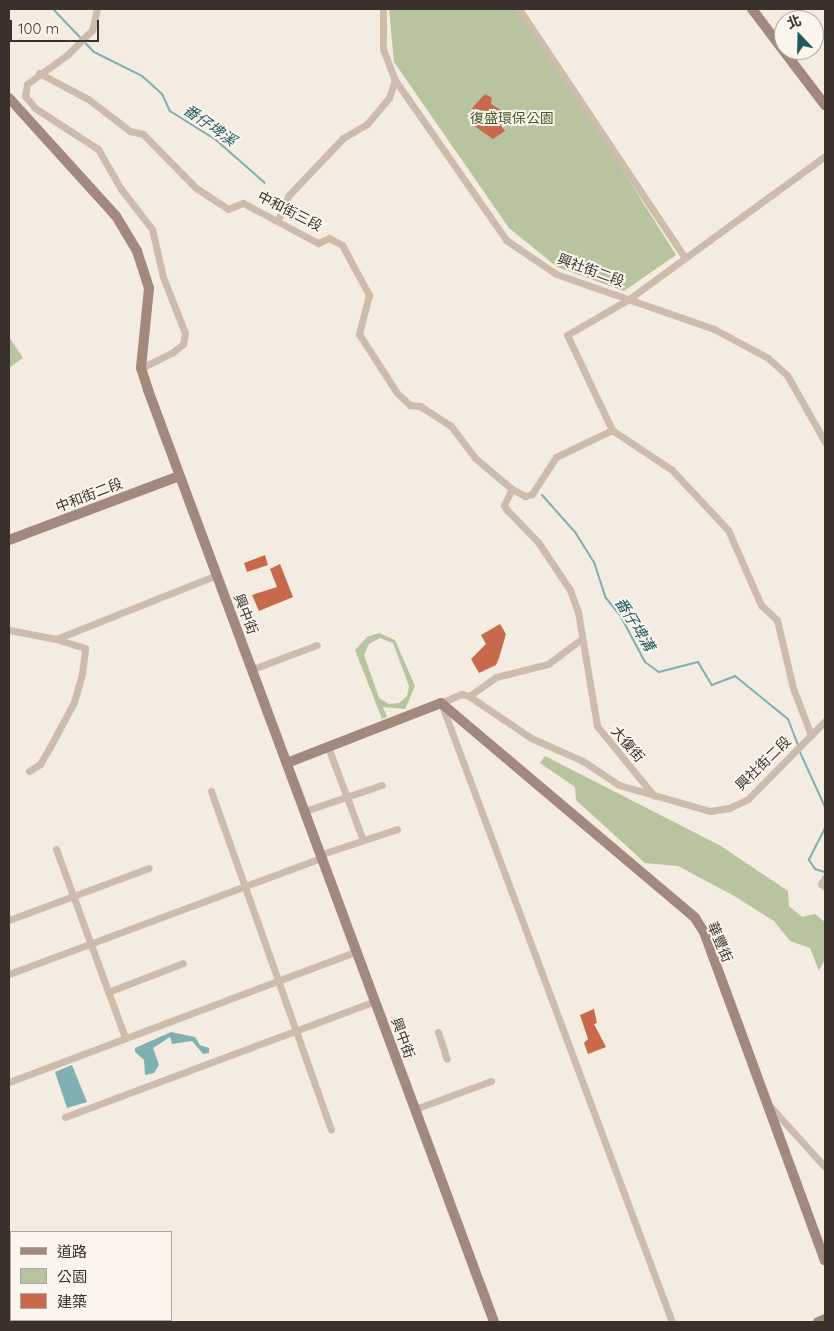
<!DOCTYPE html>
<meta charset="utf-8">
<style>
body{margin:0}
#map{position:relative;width:834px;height:1331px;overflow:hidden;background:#f4ebe1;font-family:Quicksand,"Noto Sans TC",sans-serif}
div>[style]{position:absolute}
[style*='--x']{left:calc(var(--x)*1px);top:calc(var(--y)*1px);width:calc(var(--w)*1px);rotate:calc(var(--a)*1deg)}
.green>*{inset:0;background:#b8c4a0}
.water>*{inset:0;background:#7fb0b2}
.stream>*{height:2px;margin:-1px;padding:0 1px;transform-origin:1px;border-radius:1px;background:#7fb0b2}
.building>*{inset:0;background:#c8694b}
.street>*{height:7px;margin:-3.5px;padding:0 3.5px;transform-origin:3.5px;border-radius:3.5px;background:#cdbbac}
.secondary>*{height:10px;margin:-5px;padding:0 5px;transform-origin:5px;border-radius:5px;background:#a18a7d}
span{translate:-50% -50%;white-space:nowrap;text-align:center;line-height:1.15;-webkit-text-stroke:4px #fbf5ee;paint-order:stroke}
.park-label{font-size:14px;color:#4a5a2e}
.street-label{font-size:14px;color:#3b302b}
.water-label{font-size:15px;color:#1f5a5e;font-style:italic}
.frame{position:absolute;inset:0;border:10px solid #3b302b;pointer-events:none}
.legend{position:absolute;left:10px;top:1231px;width:162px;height:90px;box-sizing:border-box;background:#fbf5ee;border:1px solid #aea6a0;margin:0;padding:6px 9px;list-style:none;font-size:15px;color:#3b302b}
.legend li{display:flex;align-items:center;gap:10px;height:25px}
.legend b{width:25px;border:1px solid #aea6a0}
.north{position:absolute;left:774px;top:10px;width:50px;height:50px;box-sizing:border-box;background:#fbf5ee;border:1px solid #aea6a0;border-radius:50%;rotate:339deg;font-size:14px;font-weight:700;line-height:20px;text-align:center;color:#3b302b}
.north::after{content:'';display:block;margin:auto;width:18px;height:22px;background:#1f5a5e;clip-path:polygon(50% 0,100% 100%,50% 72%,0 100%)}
.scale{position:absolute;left:10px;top:20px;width:89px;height:22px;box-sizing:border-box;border:2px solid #3b302b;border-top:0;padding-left:6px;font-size:15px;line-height:18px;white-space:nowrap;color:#3b302b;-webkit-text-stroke:4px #fbf5ee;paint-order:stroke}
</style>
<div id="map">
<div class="green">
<div style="clip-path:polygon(389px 9px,515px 9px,571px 88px,676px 255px,624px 291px,557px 267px,509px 228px,394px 62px)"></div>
<div style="clip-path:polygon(9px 337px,23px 358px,9px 368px)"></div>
<div style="clip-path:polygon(evenodd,379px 633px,395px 640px,415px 686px,405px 709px,383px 707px,387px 717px,382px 719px,355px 650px,367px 637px,379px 633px,380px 638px,393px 643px,409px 686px,407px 696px,399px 703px,389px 704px,379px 698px,364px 655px,369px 644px,380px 638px)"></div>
<div style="clip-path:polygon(545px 756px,721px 846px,788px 891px,789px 906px,802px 917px,815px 914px,825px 922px,825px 959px,819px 971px,810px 948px,790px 941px,774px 921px,736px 897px,678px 866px,645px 863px,576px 800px,575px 787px,540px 763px)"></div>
</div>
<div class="water">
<div style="clip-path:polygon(171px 1032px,195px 1037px,200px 1045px,209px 1048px,209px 1053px,203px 1054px,192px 1041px,172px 1044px,170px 1037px,153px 1048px,159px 1065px,154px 1073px,145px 1075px,144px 1060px,135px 1052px,135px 1048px)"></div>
<div style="clip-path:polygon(72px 1065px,87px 1102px,67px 1108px,55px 1072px)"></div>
</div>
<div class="stream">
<div style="--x:53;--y:9;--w:59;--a:46.4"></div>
<div style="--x:94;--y:52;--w:54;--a:26.6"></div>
<div style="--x:142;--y:76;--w:27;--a:42"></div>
<div style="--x:162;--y:94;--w:19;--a:65"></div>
<div style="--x:170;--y:111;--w:54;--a:32.2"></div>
<div style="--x:216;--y:140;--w:65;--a:41.3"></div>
<div style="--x:542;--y:495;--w:50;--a:48.3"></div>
<div style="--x:575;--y:532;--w:36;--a:58"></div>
<div style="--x:594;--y:562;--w:38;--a:72"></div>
<div style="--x:606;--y:598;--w:22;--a:51"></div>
<div style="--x:620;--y:615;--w:53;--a:62"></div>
<div style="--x:645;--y:662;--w:17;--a:36"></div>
<div style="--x:659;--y:672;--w:40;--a:-14.4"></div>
<div style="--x:698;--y:662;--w:27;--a:59"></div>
<div style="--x:712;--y:685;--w:25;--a:-21"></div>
<div style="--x:735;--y:676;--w:68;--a:39.1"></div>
<div style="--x:788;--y:719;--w:28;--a:69"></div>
<div style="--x:799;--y:750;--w:63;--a:65.5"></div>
<div style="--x:825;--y:828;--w:36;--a:117"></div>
<div style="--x:809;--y:860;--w:11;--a:56"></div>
<div style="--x:815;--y:869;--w:10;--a:17"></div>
</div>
<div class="building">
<div style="clip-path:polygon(485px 94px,492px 98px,491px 104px,504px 112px,497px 120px,505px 131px,493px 139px,470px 123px,475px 114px,472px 108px)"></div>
<div style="clip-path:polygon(265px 555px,268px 565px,247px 572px,244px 563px)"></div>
<div style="clip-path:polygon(280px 564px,293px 597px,259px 611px,252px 595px,277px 587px,270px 569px)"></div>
<div style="clip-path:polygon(500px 624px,506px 634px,499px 658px,496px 665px,479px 673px,471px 659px,486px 644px,481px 635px)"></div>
<div style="clip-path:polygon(594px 1009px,597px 1023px,594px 1024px,606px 1047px,588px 1054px,584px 1043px,588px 1039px,580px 1015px)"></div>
</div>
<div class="street">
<div style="--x:97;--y:9;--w:22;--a:103"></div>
<div style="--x:92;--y:30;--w:35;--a:135"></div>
<div style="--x:67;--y:55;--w:49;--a:144.1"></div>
<div style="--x:27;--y:84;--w:12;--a:99"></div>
<div style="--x:25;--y:96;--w:16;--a:50"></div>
<div style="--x:35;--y:108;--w:75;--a:33.1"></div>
<div style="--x:98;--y:149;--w:46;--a:60.1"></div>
<div style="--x:121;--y:189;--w:51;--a:52.2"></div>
<div style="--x:152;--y:229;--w:49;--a:77.1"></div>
<div style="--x:163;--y:277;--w:60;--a:68.6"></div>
<div style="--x:185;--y:333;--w:11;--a:100"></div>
<div style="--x:183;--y:344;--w:13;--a:141"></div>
<div style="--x:173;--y:352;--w:36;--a:153"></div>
<div style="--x:383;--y:9;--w:40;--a:90"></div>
<div style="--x:383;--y:49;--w:33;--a:69"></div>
<div style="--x:395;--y:80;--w:195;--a:55.2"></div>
<div style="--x:506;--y:240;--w:60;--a:34.2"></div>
<div style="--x:556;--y:274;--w:167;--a:19.2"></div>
<div style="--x:714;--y:329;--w:61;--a:28.2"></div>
<div style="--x:768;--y:358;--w:25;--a:42"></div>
<div style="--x:787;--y:375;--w:77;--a:60.4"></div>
<div style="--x:519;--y:9;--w:299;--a:56.3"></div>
<div style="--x:39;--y:73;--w:55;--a:28"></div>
<div style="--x:88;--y:99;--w:53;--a:37.3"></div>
<div style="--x:130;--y:131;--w:13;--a:13"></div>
<div style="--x:143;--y:134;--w:76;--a:45.5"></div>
<div style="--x:196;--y:188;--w:38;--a:33"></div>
<div style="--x:228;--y:209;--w:16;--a:-22"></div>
<div style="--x:243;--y:203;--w:85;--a:28.1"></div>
<div style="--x:318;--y:243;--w:12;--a:-24"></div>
<div style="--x:329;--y:238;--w:15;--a:28"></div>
<div style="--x:342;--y:245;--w:57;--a:61.6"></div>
<div style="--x:369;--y:295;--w:40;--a:104.4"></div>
<div style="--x:359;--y:334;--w:70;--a:57.2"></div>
<div style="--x:397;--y:393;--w:18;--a:43"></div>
<div style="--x:410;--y:405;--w:10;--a:6"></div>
<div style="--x:420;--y:406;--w:37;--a:33"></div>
<div style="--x:451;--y:426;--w:40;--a:53"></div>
<div style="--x:475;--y:458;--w:48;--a:40"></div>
<div style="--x:512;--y:489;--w:15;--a:28"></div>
<div style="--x:525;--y:496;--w:7;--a:-16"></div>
<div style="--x:532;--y:494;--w:44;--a:-57"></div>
<div style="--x:556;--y:457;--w:62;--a:-25.7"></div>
<div style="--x:278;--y:220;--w:26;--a:-67"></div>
<div style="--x:288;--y:196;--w:80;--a:-46.5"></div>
<div style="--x:343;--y:138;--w:28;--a:-30"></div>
<div style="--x:367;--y:124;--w:34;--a:-50"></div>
<div style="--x:389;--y:98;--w:19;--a:-72"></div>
<div style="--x:512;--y:489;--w:18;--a:117"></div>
<div style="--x:504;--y:505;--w:6;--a:59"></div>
<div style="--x:507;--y:510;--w:45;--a:45.9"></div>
<div style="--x:538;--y:542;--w:58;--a:56.3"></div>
<div style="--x:570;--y:590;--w:23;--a:70"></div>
<div style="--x:578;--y:612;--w:116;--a:80.5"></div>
<div style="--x:597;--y:726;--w:90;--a:50.8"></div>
<div style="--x:9;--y:630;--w:48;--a:10.8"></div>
<div style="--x:56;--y:639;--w:173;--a:-21.7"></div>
<div style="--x:253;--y:669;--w:68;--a:-20.6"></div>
<div style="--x:469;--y:696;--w:33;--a:-35"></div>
<div style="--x:496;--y:677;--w:54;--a:-14"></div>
<div style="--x:548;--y:664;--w:40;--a:-37"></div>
<div style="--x:811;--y:735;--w:50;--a:-111"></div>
<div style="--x:793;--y:688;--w:70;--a:-103.2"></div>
<div style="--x:777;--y:620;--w:22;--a:-137"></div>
<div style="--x:761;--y:605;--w:82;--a:-113.7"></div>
<div style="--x:728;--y:530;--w:82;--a:-133"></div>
<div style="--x:672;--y:470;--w:72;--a:-146.3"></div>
<div style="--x:612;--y:430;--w:105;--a:-115.3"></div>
<div style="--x:567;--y:335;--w:72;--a:-30.1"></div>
<div style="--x:629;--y:299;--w:243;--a:-36.1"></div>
<div style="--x:328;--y:747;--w:99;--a:69.4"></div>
<div style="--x:29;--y:771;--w:13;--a:-32"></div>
<div style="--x:40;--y:764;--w:20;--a:-60"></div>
<div style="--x:50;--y:747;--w:51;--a:-61.9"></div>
<div style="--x:74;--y:702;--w:29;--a:-74"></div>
<div style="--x:82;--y:674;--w:26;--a:-83"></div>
<div style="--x:85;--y:648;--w:30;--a:-163"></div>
<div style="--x:211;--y:791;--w:359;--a:70.5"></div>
<div style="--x:305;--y:811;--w:81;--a:-18.7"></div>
<div style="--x:56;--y:849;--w:201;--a:69.9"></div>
<div style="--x:322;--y:854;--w:79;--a:-18.4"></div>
<div style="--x:825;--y:878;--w:7;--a:124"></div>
<div style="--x:821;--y:884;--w:5;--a:37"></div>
<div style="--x:9;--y:920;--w:149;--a:-20.4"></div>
<div style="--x:9;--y:974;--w:335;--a:-20.4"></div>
<div style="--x:108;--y:992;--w:80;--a:-21.1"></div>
<div style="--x:438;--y:1032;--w:28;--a:72"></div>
<div style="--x:9;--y:1082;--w:372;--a:-20.6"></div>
<div style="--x:768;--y:1104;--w:85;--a:47.9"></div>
<div style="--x:415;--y:1109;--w:81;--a:-20.2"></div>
<div style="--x:65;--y:1117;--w:331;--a:-20.5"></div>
<div style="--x:672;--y:1322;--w:661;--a:-110.46"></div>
<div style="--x:441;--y:703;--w:22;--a:-24"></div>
<div style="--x:461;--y:694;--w:8;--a:14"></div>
<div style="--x:469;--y:696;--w:75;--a:34.1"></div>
<div style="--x:531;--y:738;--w:57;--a:23.9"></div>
<div style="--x:583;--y:761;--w:43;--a:33.7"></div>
<div style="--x:619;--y:785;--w:95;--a:15.9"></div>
<div style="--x:710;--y:811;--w:19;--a:-9"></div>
<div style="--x:729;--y:808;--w:21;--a:-25"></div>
<div style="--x:748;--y:799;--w:110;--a:-45.4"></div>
</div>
<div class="secondary">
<div style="--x:752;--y:9;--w:121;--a:52.8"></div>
<div style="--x:9;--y:98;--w:159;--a:47.8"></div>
<div style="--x:116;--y:216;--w:41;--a:59"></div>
<div style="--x:137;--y:251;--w:39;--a:72"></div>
<div style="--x:149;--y:288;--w:80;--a:95.7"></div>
<div style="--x:141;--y:368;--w:23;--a:72"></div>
<div style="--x:148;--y:390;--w:994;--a:69.63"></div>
<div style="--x:9;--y:540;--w:182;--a:-20.6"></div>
<div style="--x:287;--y:763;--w:165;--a:-21.3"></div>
<div style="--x:441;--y:703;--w:333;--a:40.2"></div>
<div style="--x:695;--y:918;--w:17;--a:57"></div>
<div style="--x:704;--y:932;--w:350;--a:69.8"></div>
<div style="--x:818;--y:1322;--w:8;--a:-23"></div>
</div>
<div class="park-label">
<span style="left:512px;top:118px">復盛環保公園</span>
</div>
<div class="street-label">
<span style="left:290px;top:211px;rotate:27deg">中和街三段</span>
<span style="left:591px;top:270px;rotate:20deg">興社街二段</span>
<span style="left:89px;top:495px;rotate:-21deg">中和街二段</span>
<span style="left:246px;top:614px;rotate:69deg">興中街</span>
<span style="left:628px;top:744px;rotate:49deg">大復街</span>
<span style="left:763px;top:763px;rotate:-44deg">興社街二段</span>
<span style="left:720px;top:942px;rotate:67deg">華豐街</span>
<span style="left:403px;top:1038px;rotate:70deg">興中街</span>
</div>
<div class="water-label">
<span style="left:210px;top:125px;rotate:35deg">番仔埤溪</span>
<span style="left:635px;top:624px;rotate:58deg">番仔埤溝</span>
</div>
<div class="frame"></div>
<ul class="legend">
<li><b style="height:6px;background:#a18a7d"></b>道路</li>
<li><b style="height:14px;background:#b8c4a0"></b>公園</li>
<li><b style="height:14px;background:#c8694b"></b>建築</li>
</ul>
<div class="north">北</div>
<div class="scale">100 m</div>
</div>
